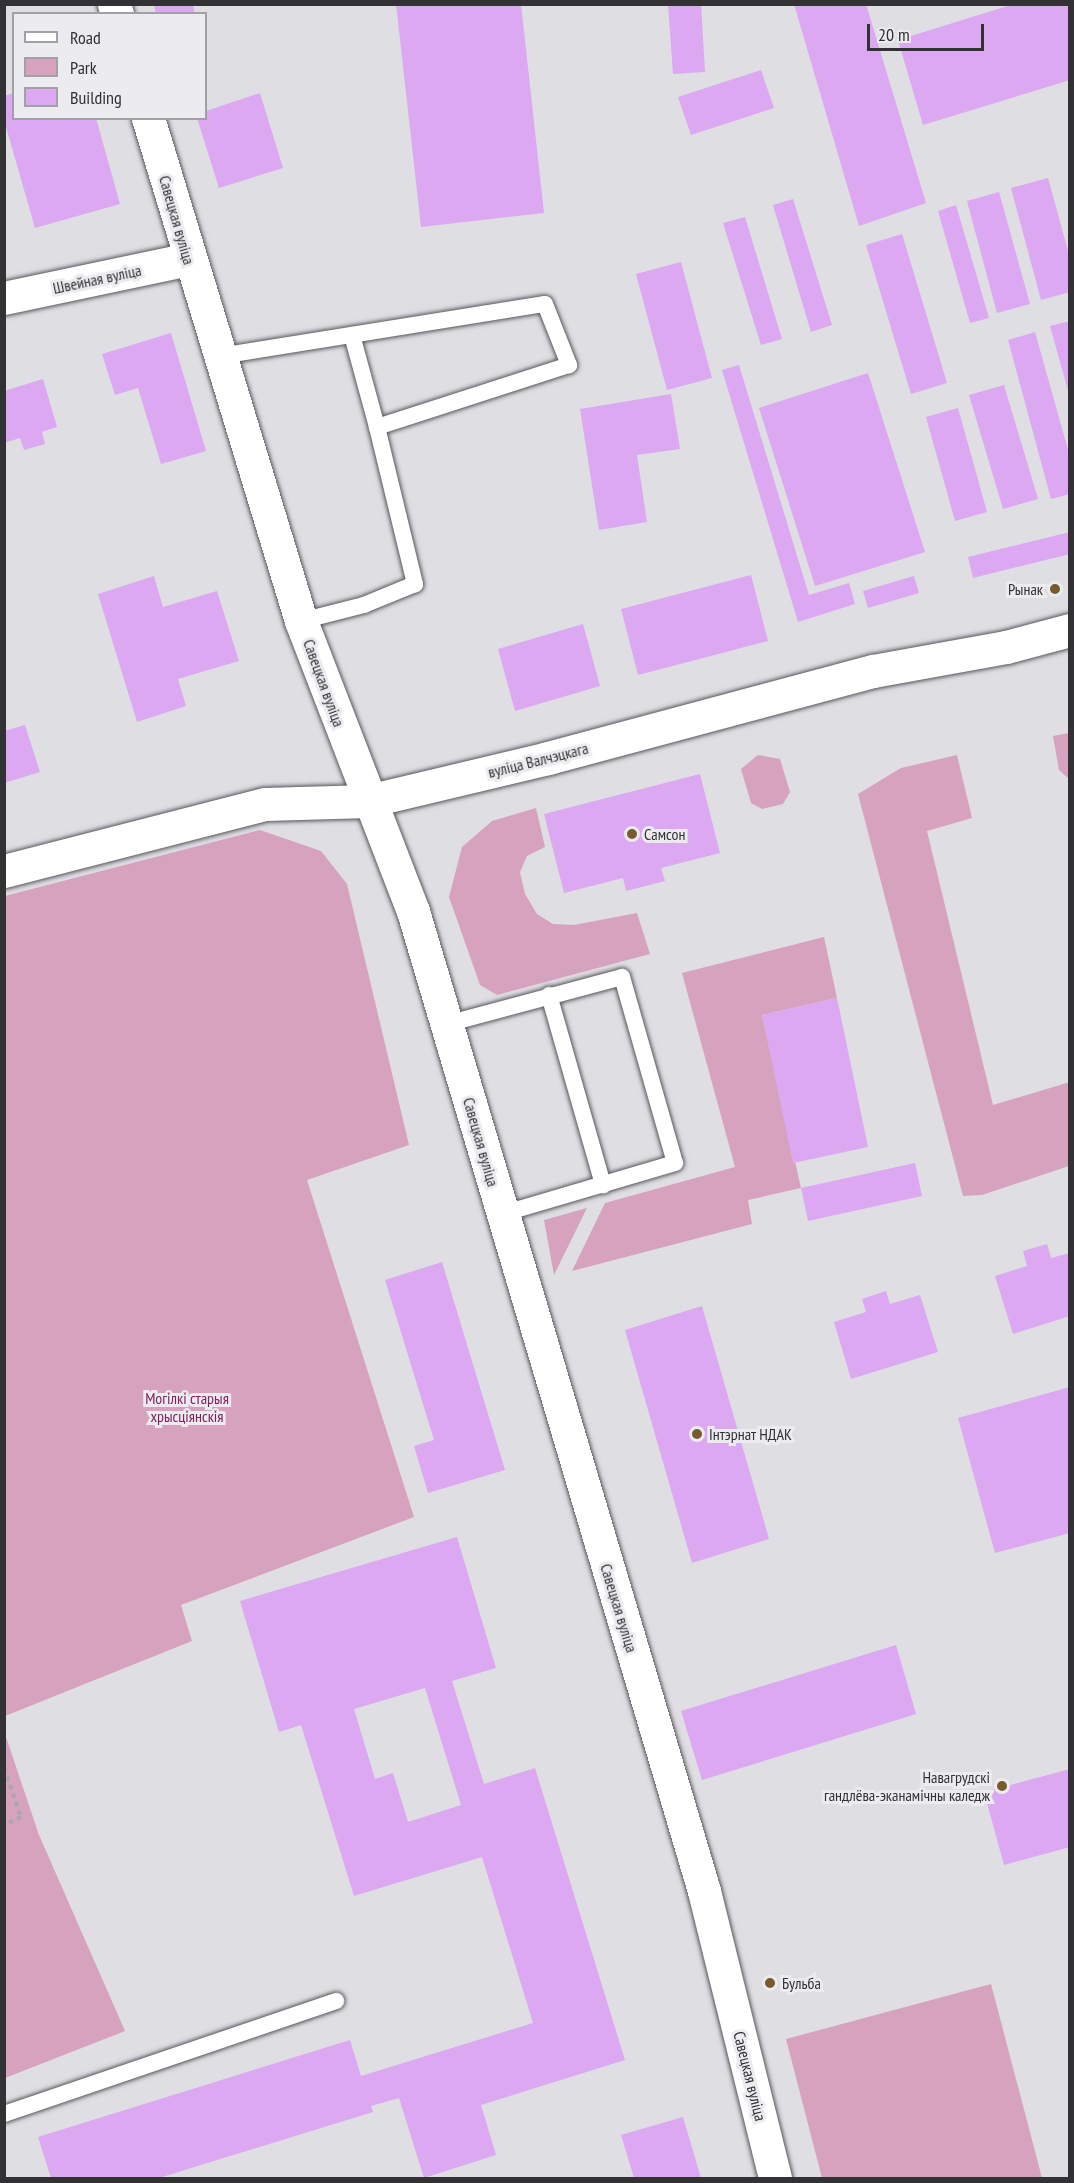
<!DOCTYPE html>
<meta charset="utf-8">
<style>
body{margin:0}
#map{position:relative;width:1074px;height:2183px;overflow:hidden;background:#dedee3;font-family:"PT Sans Narrow",sans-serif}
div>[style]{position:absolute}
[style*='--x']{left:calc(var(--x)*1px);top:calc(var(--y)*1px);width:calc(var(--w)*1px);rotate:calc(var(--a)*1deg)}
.green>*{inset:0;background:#d7a2be}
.building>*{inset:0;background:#dca8f1}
.path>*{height:4px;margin-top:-2px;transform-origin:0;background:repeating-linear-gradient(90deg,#a9a9ad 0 4.5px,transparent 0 9px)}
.roads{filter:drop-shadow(0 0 2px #58585c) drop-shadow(0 0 2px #58585c)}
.lane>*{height:16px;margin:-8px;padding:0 8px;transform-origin:8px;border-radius:8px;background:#fff}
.street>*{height:33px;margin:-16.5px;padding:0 16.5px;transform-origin:16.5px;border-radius:16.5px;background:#fff}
.secondary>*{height:33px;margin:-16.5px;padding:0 16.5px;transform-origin:16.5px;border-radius:16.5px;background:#fff}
.dots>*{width:16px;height:16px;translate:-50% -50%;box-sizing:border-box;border:3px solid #ebebf0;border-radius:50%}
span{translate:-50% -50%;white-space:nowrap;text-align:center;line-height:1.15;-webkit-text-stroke:6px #ebebf0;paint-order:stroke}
.street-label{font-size:16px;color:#323234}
.poi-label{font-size:16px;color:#323234}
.right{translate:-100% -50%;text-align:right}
.left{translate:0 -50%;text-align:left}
.park-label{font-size:16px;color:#82215e}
.frame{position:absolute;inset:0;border:6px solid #323234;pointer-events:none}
.legend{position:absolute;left:12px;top:12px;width:195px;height:108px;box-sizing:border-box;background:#ebebf0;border:2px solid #a1a1a5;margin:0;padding:8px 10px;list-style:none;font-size:18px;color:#323234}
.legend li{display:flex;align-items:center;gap:12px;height:30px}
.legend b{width:30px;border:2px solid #a1a1a5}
.scale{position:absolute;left:867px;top:24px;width:117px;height:27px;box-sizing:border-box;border:3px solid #323234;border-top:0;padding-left:8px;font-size:18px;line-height:21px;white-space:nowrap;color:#323234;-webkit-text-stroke:4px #ebebf0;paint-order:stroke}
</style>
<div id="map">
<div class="green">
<div style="clip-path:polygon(1069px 733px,1070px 733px,1069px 779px,1059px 770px,1053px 736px)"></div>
<div style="clip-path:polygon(758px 755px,780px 759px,790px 792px,783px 804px,762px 809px,751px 803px,741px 769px)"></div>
<div style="clip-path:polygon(957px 755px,972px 818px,927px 831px,993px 1105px,1070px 1082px,1069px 1166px,982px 1195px,963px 1196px,858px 794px,901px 768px)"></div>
<div style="clip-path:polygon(536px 808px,545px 847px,527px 856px,520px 872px,525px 894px,537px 914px,553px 924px,574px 925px,637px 913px,650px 954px,497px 995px,480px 985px,449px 897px,462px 847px,492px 821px)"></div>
<div style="clip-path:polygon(260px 830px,321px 851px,347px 884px,409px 1145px,307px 1180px,414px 1517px,181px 1605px,192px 1641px,5px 1716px,5px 896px)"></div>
<div style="clip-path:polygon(824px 937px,837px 998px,762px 1015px,801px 1188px,748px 1200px,752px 1224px,572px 1271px,605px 1203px,735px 1167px,682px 973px)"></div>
<div style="clip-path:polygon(587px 1208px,554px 1275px,544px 1220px)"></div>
<div style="clip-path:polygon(5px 1734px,39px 1835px,125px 2031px,5px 2078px)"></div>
<div style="clip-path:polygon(991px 1984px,1042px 2178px,822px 2178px,786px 2039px)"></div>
</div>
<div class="building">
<div style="clip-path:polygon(396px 4px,521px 4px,544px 213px,421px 227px)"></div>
<div style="clip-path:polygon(668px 4px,701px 4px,705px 72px,673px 74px)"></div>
<div style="clip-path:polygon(794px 4px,866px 4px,926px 203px,859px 226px)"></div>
<div style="clip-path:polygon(1014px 4px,1070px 4px,1070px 80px,923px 125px,898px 40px)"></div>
<div style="clip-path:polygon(154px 5px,193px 5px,195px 14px,156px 14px)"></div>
<div style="clip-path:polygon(761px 70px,774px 108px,691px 135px,678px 97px)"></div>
<div style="clip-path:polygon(14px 93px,14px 118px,96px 118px,120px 204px,35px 228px,4px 120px,4px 96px)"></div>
<div style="clip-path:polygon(260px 93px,283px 168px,219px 188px,197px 118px,206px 118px,206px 111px)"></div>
<div style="clip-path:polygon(1048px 178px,1070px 258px,1070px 292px,1041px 300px,1011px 188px)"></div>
<div style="clip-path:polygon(999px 192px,1030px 304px,997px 313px,967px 201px)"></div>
<div style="clip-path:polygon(793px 199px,832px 325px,811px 332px,773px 205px)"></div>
<div style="clip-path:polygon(956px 205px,989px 318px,970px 323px,938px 211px)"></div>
<div style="clip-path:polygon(745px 217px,782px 339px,761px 345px,723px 223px)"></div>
<div style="clip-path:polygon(902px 234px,947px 383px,911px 394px,866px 245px)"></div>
<div style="clip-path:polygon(681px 262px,712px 378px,667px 390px,636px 274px)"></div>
<div style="clip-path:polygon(1070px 321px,1070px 394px,1069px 394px,1050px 326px)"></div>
<div style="clip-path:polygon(1035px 332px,1070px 457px,1070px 494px,1051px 499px,1008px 340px)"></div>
<div style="clip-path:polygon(171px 333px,206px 451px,161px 464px,138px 388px,115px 395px,102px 354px)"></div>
<div style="clip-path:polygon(739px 365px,809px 595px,849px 583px,855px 604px,798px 622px,722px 370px)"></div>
<div style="clip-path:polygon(868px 373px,925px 552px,815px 586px,759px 408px)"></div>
<div style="clip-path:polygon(43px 379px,57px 427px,42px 432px,45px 444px,24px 450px,20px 438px,4px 443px,4px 391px)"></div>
<div style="clip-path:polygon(1004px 385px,1038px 499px,1003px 509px,969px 395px)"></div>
<div style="clip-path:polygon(671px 394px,680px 449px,637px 455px,647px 522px,599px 530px,580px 409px)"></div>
<div style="clip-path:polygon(958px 408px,987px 512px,955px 521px,926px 417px)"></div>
<div style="clip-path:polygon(1070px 532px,1070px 554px,973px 578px,968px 557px)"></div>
<div style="clip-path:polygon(751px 575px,768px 641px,638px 675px,621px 609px)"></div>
<div style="clip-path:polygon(154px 576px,163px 607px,217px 591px,239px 661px,178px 679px,186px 706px,137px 722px,98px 594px)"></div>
<div style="clip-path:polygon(914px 576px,919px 593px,868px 608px,863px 591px)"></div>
<div style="clip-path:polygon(583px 624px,600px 686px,515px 711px,498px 649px)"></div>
<div style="clip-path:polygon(25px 725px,40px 772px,4px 783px,4px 731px)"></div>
<div style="clip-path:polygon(700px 774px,720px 853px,661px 868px,665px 881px,630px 890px,626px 891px,623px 878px,564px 893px,544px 814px)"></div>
<div style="clip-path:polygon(837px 998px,868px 1147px,793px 1163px,762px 1015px)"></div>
<div style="clip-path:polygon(915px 1163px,922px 1196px,808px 1221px,801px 1188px)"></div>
<div style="clip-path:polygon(1047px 1244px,1051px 1258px,1070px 1253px,1070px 1316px,1013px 1334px,995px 1276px,1027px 1266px,1023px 1251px)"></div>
<div style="clip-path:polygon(442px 1262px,505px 1470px,428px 1493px,414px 1446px,434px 1440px,385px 1280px)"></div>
<div style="clip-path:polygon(886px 1291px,890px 1304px,920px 1295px,938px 1352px,851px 1379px,834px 1322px,866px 1312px,862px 1299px)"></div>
<div style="clip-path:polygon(702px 1306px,769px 1539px,692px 1563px,625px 1330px)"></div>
<div style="clip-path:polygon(1070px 1387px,1070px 1533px,995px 1553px,958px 1418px)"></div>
<div style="clip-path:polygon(evenodd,457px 1537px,496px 1668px,452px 1681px,484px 1784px,535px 1768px,625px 2060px,481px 2105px,496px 2155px,424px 2178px,399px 2098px,371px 2106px,373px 2112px,159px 2178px,51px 2178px,38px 2137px,350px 2040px,361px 2076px,533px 2023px,482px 1857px,354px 1896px,301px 1725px,279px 1732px,240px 1601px,457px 1537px,425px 1688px,461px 1805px,408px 1822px,393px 1773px,375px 1779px,354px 1709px,425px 1688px)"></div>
<div style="clip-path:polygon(896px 1645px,916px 1714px,702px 1780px,681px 1711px)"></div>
<div style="clip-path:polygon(1070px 1769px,1070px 1847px,1004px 1865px,984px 1792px)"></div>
<div style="clip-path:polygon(683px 2117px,701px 2178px,634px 2178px,621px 2135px)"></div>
</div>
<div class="path">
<div style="--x:4;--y:1768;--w:52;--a:70.9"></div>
<div style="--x:21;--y:1817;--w:19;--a:155"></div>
</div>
<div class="roads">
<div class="lane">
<div style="--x:352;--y:335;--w:95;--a:74.8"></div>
<div style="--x:220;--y:356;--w:329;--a:-9.1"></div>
<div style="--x:545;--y:304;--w:66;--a:68.5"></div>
<div style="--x:569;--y:365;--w:202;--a:162.1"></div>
<div style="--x:377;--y:427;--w:162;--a:76.4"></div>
<div style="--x:415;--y:584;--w:55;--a:157.6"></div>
<div style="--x:364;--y:605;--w:65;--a:165.7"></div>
<div style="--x:549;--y:995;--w:198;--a:74.1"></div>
<div style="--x:447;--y:1024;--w:181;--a:-15"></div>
<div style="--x:622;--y:977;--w:193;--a:74.1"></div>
<div style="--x:675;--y:1163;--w:180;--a:163.6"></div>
<div style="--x:4;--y:2114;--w:351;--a:-18.8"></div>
</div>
<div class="street">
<div style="--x:4;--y:298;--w:189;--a:-11.9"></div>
</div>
<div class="secondary">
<div style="--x:114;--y:4;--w:10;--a:73"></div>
<div style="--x:148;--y:118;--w:526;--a:73.08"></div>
<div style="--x:301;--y:621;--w:311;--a:68.9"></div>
<div style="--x:413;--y:911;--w:1022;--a:73.46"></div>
<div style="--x:704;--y:1891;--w:296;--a:76.1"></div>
<div style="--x:4;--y:871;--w:269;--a:-14.4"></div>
<div style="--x:265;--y:804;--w:103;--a:-1.7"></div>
<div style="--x:368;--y:801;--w:185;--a:-13.4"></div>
<div style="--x:548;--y:758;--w:336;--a:-15"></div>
<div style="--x:873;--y:671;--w:135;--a:-10.2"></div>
<div style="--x:1006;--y:647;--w:66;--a:-14.9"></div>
</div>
</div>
<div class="dots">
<div style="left:1055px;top:589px;background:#775b2e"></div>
<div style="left:632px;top:834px;background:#775b2e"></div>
<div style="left:697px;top:1434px;background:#775b2e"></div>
<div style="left:1002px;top:1786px;background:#775b2e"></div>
<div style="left:770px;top:1983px;background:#775b2e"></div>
</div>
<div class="street-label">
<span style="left:177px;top:220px;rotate:74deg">Савецкая вуліца</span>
<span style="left:97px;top:279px;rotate:-12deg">Швейная вуліца</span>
<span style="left:324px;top:683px;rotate:70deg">Савецкая вуліца</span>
<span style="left:538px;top:760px;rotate:-14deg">вуліца Валчэцкага</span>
<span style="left:481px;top:1142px;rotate:74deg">Савецкая вуліца</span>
<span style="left:619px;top:1608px;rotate:73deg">Савецкая вуліца</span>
<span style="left:750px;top:2076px;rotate:76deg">Савецкая вуліца</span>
</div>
<div class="poi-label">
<span class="right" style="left:1043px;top:589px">Рынак</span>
<span class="left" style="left:644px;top:834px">Самсон</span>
<span class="left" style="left:709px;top:1434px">Інтэрнат НДАК</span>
<span class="right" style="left:990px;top:1786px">Навагрудскі<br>гандлёва-эканамічны каледж</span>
<span class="left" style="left:782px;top:1983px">Бульба</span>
</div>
<div class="park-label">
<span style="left:187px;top:1407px">Могілкі старыя<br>хрысціянскія</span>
</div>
<div class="frame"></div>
<ul class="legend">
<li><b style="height:8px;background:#fff"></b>Road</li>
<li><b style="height:16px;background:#d7a2be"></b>Park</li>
<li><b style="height:16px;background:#dca8f1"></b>Building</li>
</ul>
<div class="scale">20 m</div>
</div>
